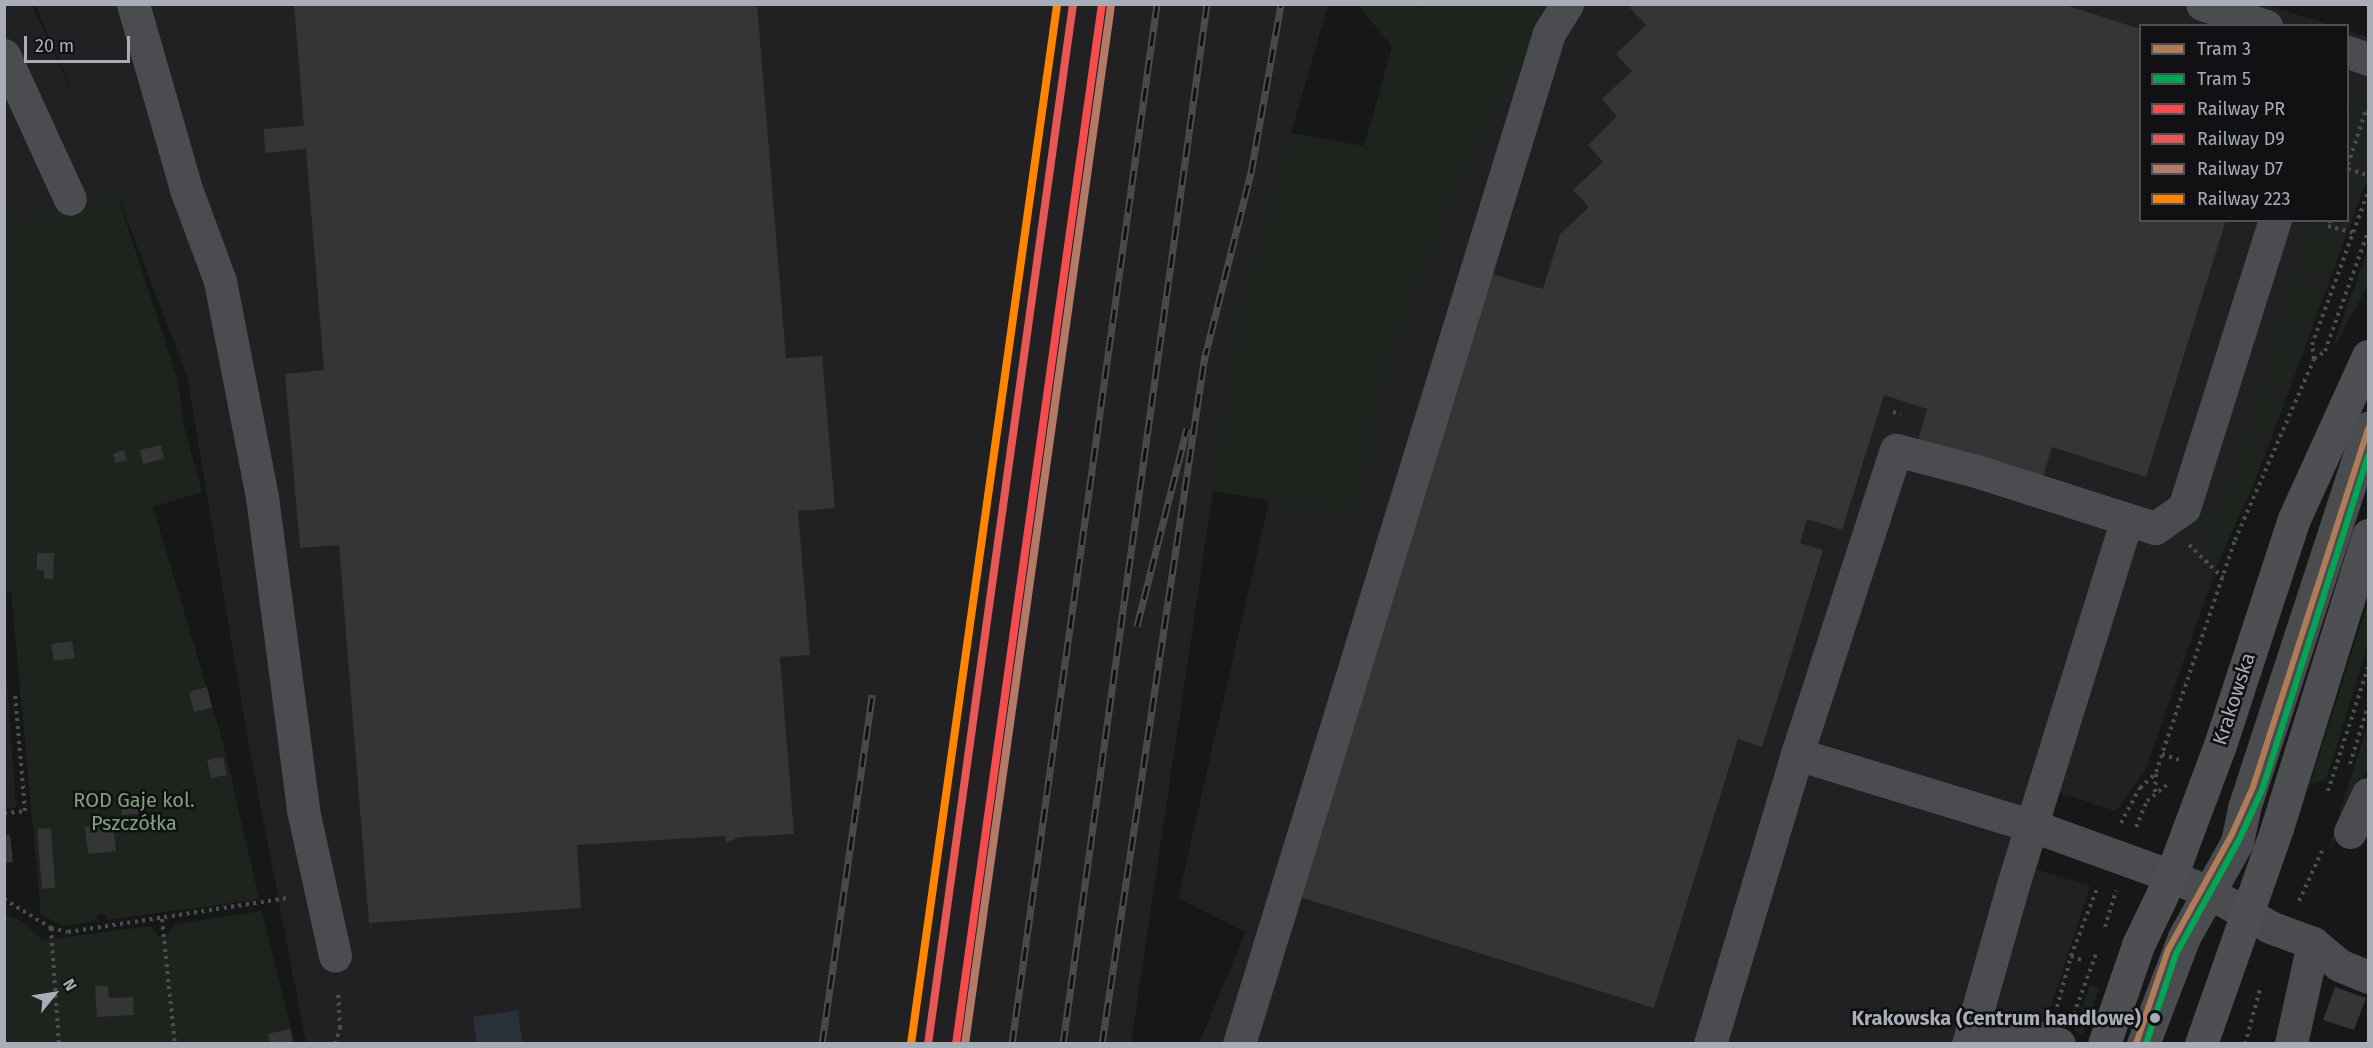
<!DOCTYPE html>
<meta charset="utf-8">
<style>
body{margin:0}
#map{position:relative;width:2373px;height:1048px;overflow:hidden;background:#171717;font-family:"Fira Sans",sans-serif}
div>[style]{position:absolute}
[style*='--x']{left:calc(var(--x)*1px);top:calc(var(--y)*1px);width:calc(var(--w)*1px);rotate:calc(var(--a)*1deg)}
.built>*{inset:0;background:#212123}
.green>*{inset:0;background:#1d241e}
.water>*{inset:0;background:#2a3239}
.building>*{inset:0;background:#353536}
.path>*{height:4px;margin-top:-2px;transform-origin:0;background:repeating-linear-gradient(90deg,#4d4e52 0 3px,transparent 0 7.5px)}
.minor>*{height:33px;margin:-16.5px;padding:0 16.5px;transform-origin:16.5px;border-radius:16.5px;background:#4b4c50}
.major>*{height:33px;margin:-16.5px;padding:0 16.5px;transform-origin:16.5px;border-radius:16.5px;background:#4d4f52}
.rail>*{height:7px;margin-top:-3.5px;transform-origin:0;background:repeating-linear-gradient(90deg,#111113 0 14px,#4b4c4f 0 28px);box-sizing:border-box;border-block:2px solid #4b4c4f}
.rail-1>*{height:8px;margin:-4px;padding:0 4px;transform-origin:4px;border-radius:4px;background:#f54d4d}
.rail-2>*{height:8px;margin:-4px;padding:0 4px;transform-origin:4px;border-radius:4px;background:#e65855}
.rail-3>*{height:8px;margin:-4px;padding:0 4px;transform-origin:4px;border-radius:4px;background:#b57968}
.rail-4>*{height:8px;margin:-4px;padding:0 4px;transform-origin:4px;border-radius:4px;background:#ff8500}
.tram-1>*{height:6px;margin:-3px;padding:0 3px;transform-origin:3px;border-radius:3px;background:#b07c57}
.tram-2>*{height:6px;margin:-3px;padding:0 3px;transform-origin:3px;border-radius:3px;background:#00a651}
.dots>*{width:16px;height:16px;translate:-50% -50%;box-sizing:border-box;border:3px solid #111113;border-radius:50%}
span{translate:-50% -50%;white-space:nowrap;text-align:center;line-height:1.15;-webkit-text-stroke:5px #111113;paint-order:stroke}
.street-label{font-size:20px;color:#a8adb8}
.park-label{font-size:20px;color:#7fa381}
.stop-label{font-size:20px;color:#a8adb8;font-weight:700}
.right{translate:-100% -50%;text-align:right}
.frame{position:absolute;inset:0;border:6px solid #a8adb8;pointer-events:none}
.legend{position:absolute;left:2139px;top:24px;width:210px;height:198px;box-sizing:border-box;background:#111113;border:2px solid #4d4f55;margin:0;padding:8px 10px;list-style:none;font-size:18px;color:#a8adb8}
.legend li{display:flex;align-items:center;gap:12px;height:30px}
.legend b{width:30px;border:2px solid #4d4f55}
.north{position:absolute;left:24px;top:964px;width:60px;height:60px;-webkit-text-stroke:4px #111113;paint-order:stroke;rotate:60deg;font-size:16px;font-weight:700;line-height:24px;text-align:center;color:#a8adb8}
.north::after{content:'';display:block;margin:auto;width:21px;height:27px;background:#a8adb8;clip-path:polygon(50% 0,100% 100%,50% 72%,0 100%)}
.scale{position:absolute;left:24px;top:36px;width:106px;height:27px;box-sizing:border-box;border:3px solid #a8adb8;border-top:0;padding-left:8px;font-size:18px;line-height:21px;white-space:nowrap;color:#a8adb8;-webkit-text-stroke:4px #111113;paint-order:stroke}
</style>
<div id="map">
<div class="built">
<div style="clip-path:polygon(2263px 4px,2331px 25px,2140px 26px,2140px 220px,2348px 220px,2348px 31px,2368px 37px,2368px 177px,2262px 463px,2217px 566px,2145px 771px,2116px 811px,2057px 792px,2032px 868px,2090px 886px,2039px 1043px,1199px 1043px,1246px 932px,1178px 898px,1282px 445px,1535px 5px)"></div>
<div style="clip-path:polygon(5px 5px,32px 5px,81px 112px,35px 5px,1328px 5px,1240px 310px,1131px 1043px,306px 1043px,247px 735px,187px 376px,114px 186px,93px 204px,5px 220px)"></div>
<div style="clip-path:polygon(5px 652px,16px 808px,5px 809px,4px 809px)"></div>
</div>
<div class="green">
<div style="clip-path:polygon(1412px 4px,1421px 8px,1423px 4px,1553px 5px,1466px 161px,1383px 368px,1354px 515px,1213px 491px,1240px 310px,1291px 133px,1364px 146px,1392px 47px,1358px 5px)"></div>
<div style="clip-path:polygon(2355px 90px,2368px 94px,2368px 105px,2362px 103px,2348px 150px,2348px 115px)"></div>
<div style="clip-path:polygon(2365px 121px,2368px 122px,2368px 165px,2353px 160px)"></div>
<div style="clip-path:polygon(2348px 176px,2363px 181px,2350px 221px,2348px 220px)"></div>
<div style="clip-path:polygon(114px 186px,177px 377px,184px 426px,202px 492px,153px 507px,224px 746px,259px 899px,107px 920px,105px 914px,97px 914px,97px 921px,61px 926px,41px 914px,11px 592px,5px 593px,4px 220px,93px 204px)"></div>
<div style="clip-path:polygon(2313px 221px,2326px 221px,2324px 230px,2343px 236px,2329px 275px,2311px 269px,2305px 285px,2324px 290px,2310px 330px,2292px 325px,2288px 340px,2303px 346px,2290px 384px,2275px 380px,2270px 395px,2283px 400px,2269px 439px,2256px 435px,2250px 451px,2262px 455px,2252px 489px,2217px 563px,2209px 549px,2215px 533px,2199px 529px,2193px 519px,2195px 511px,2221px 519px)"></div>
<div style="clip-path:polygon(2368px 249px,2368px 285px,2331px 353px,2343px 318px)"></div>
<div style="clip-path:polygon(2368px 601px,2368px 644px,2326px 780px,2310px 784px)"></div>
<div style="clip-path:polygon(2368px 725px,2368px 768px,2326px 858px,2355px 764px)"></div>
<div style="clip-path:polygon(262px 911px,295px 1043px,5px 1043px,4px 914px,20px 920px,43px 940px,151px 926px,158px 936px,168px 935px,175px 924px)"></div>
<div style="clip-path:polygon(2090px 985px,2099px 988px,2082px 1035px,2074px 1031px)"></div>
</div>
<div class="water">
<div style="clip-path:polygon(518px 1010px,522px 1043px,477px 1043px,473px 1017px)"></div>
</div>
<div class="building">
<div style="clip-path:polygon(294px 4px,757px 4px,786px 358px,822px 356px,835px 508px,798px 511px,810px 655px,780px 657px,794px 834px,739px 837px,726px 843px,725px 836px,577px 845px,581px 908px,369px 923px,339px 545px,300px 548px,285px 374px,324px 370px,306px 149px,265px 153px,264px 129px,304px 126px)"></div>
<div style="clip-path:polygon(1633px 4px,2062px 4px,2140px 29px,2140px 220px,2226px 220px,2146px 477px,2052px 447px,2041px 483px,1917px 444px,1927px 409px,1884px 395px,1842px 530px,1807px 519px,1800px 543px,1823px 550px,1789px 662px,1762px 747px,1738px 739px,1654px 1008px,1297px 896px,1492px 274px,1543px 289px,1560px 234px,1589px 207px,1573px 190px,1603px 162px,1588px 145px,1617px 116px,1602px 99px,1632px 71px,1616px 54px,1646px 25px,1630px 8px)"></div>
<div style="clip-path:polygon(161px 445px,164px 459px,143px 464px,140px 450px)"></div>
<div style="clip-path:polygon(124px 450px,127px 460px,116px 463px,113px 454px)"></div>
<div style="clip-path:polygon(37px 553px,54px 553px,53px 579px,44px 579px,44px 570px,37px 570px)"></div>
<div style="clip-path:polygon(72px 641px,75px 658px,54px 661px,51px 644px)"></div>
<div style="clip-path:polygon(207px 687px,212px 708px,194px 712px,189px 692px)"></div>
<div style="clip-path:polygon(223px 757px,227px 775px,211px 778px,207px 760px)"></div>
<div style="clip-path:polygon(145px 797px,146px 813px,122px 815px,121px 799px)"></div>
<div style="clip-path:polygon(113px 824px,116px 851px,88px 854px,85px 827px)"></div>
<div style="clip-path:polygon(51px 828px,55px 888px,42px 889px,37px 829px)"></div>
<div style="clip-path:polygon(10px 835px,13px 862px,4px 863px,4px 836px)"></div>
<div style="clip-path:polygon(95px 986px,108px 986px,109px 998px,133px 997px,134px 1015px,97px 1017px)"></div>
<div style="clip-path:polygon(2335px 987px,2366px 998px,2354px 1030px,2323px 1020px)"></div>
<div style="clip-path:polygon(290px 1029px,293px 1044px,270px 1044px,268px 1034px)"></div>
</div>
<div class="path">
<div style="--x:2348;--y:165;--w:55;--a:-71.9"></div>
<div style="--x:2365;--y:113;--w:3;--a:18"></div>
<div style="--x:2348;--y:169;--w:21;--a:17"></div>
<div style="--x:2330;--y:220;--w:6;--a:108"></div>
<div style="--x:2328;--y:226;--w:27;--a:15"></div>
<div style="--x:2314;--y:359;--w:14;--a:-98"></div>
<div style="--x:2312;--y:345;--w:163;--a:-69.9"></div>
<div style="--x:1893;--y:412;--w:8;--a:14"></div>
<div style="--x:2189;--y:545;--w:47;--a:44.1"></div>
<div style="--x:2162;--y:754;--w:18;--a:19"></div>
<div style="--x:2350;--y:764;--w:61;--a:-72.8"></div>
<div style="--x:2328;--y:791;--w:130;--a:-72.1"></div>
<div style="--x:2155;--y:792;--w:20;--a:-87"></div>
<div style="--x:2156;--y:772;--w:245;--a:-71.2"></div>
<div style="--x:2235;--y:540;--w:197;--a:-66.4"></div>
<div style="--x:2314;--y:359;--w:14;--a:-36"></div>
<div style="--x:2325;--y:351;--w:127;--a:-70.1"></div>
<div style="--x:4;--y:813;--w:21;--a:-5"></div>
<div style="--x:25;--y:811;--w:117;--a:-94.9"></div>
<div style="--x:2121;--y:823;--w:40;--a:-62"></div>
<div style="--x:2140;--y:788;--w:22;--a:-43"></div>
<div style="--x:2136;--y:827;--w:28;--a:-67"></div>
<div style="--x:2147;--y:801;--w:27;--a:-39"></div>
<div style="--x:4;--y:899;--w:55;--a:31.7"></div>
<div style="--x:51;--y:928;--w:17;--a:13"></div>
<div style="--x:68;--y:932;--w:222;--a:-8.8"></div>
<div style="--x:2299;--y:901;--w:55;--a:-65.3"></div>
<div style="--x:162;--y:919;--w:126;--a:84.1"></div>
<div style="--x:2105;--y:927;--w:38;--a:-73"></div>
<div style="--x:51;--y:928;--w:116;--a:86.1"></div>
<div style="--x:2071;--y:956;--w:14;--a:21"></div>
<div style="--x:2057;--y:1007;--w:53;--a:-74.6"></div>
<div style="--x:2071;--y:956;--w:75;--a:-68.9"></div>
<div style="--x:2074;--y:1014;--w:67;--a:-69.9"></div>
<div style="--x:335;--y:1044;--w:17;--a:-73"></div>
<div style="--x:340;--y:1028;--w:37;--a:-93"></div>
<div style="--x:2245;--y:1044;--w:57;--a:-74.7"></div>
</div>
<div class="minor">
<div style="--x:133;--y:4;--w:192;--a:74"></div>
<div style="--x:186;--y:189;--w:98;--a:69.7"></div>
<div style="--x:220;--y:281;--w:220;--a:79"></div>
<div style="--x:262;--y:497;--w:316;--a:82.5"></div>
<div style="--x:303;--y:810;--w:149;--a:77.6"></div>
<div style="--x:2202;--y:4;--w:68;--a:19"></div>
<div style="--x:2348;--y:52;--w:21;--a:19"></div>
<div style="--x:4;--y:55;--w:158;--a:65.4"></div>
<div style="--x:1797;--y:754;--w:247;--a:17"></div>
<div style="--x:2033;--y:826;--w:147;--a:19.9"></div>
<div style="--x:2171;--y:876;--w:43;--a:23.6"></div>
<div style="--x:2210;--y:893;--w:69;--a:29.5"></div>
<div style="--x:2270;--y:927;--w:46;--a:20.4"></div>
<div style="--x:2313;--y:943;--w:34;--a:40"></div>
<div style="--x:2339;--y:965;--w:31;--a:22"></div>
<div style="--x:2350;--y:832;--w:42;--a:-64.7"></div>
<div style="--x:1239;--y:1044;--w:1057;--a:-72.95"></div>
<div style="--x:1549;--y:33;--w:34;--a:-58"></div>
<div style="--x:1710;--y:1044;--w:303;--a:-73.3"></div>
<div style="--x:1797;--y:754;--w:320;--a:-72"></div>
<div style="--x:1896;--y:450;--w:80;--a:14.6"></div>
<div style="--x:1973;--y:470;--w:191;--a:17.7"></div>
<div style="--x:2155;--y:528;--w:35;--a:-35"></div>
<div style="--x:2184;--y:508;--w:302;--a:-72.5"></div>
<div style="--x:1968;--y:1044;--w:162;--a:-74.2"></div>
<div style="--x:2012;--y:888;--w:384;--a:-72.7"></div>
<div style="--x:1969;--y:1044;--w:66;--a:-6.1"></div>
<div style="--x:2035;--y:1037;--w:25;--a:16"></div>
<div style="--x:2143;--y:1044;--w:115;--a:-69"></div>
<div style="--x:2184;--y:937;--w:109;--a:-60.8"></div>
<div style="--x:2237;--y:842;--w:35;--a:-78"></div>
<div style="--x:2244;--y:808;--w:400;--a:-71.9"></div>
<div style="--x:2291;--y:1044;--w:103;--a:-77.7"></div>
</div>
<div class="major">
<div style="--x:2104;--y:1044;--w:105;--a:-71"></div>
<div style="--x:2138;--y:945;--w:76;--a:-64.4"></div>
<div style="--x:2171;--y:876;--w:140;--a:-69.5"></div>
<div style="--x:2220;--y:745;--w:238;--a:-71.9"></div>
<div style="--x:2294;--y:519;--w:179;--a:-65.6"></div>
<div style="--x:2201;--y:1044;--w:229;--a:-70.6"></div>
<div style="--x:2277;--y:828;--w:307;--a:-72.7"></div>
</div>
<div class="rail">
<div style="--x:1204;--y:361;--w:194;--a:-76"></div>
<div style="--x:1251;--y:173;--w:172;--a:-79.9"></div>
<div style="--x:1137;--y:626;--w:204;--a:-75.8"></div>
<div style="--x:822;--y:1044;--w:353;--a:-81.8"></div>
<div style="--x:1012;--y:1044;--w:1050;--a:-82.06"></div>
<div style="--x:1063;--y:1044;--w:1050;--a:-82.12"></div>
<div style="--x:1102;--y:1044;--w:697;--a:-81.5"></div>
</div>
<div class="rail-1">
<div style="--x:956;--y:1044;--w:1050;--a:-82.01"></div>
</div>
<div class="rail-2">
<div style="--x:928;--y:1044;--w:1050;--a:-82.06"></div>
</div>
<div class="rail-3">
<div style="--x:965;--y:1044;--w:1049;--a:-82"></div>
</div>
<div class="rail-4">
<div style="--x:911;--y:1044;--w:1049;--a:-82"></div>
</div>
<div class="tram-1">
<div style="--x:2136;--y:1044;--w:99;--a:-71.2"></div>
<div style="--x:2168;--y:950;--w:132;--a:-61.1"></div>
<div style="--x:2232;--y:834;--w:51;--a:-65.9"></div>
<div style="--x:2253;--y:787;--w:377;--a:-72.2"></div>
</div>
<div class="tram-2">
<div style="--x:2146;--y:1044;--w:95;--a:-71.6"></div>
<div style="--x:2176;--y:954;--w:132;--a:-61.1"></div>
<div style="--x:2240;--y:838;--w:53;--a:-65.4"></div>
<div style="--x:2262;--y:790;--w:350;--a:-72.4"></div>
</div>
<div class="dots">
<div style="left:2155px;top:1018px;background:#a8adb8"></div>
</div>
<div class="street-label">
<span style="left:2234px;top:699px;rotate:-72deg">Krakowska</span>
</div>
<div class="park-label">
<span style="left:134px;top:812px">ROD Gaje kol.<br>Pszczółka</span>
</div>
<div class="stop-label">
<span class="right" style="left:2141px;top:1018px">Krakowska (Centrum handlowe)</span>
</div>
<div class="frame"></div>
<ul class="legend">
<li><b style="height:8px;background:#b07c57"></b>Tram 3</li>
<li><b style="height:8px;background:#00a651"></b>Tram 5</li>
<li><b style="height:8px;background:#f54d4d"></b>Railway PR</li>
<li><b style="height:8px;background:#e65855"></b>Railway D9</li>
<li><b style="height:8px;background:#b57968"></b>Railway D7</li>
<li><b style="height:8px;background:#ff8500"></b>Railway 223</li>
</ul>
<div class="north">N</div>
<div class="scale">20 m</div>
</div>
